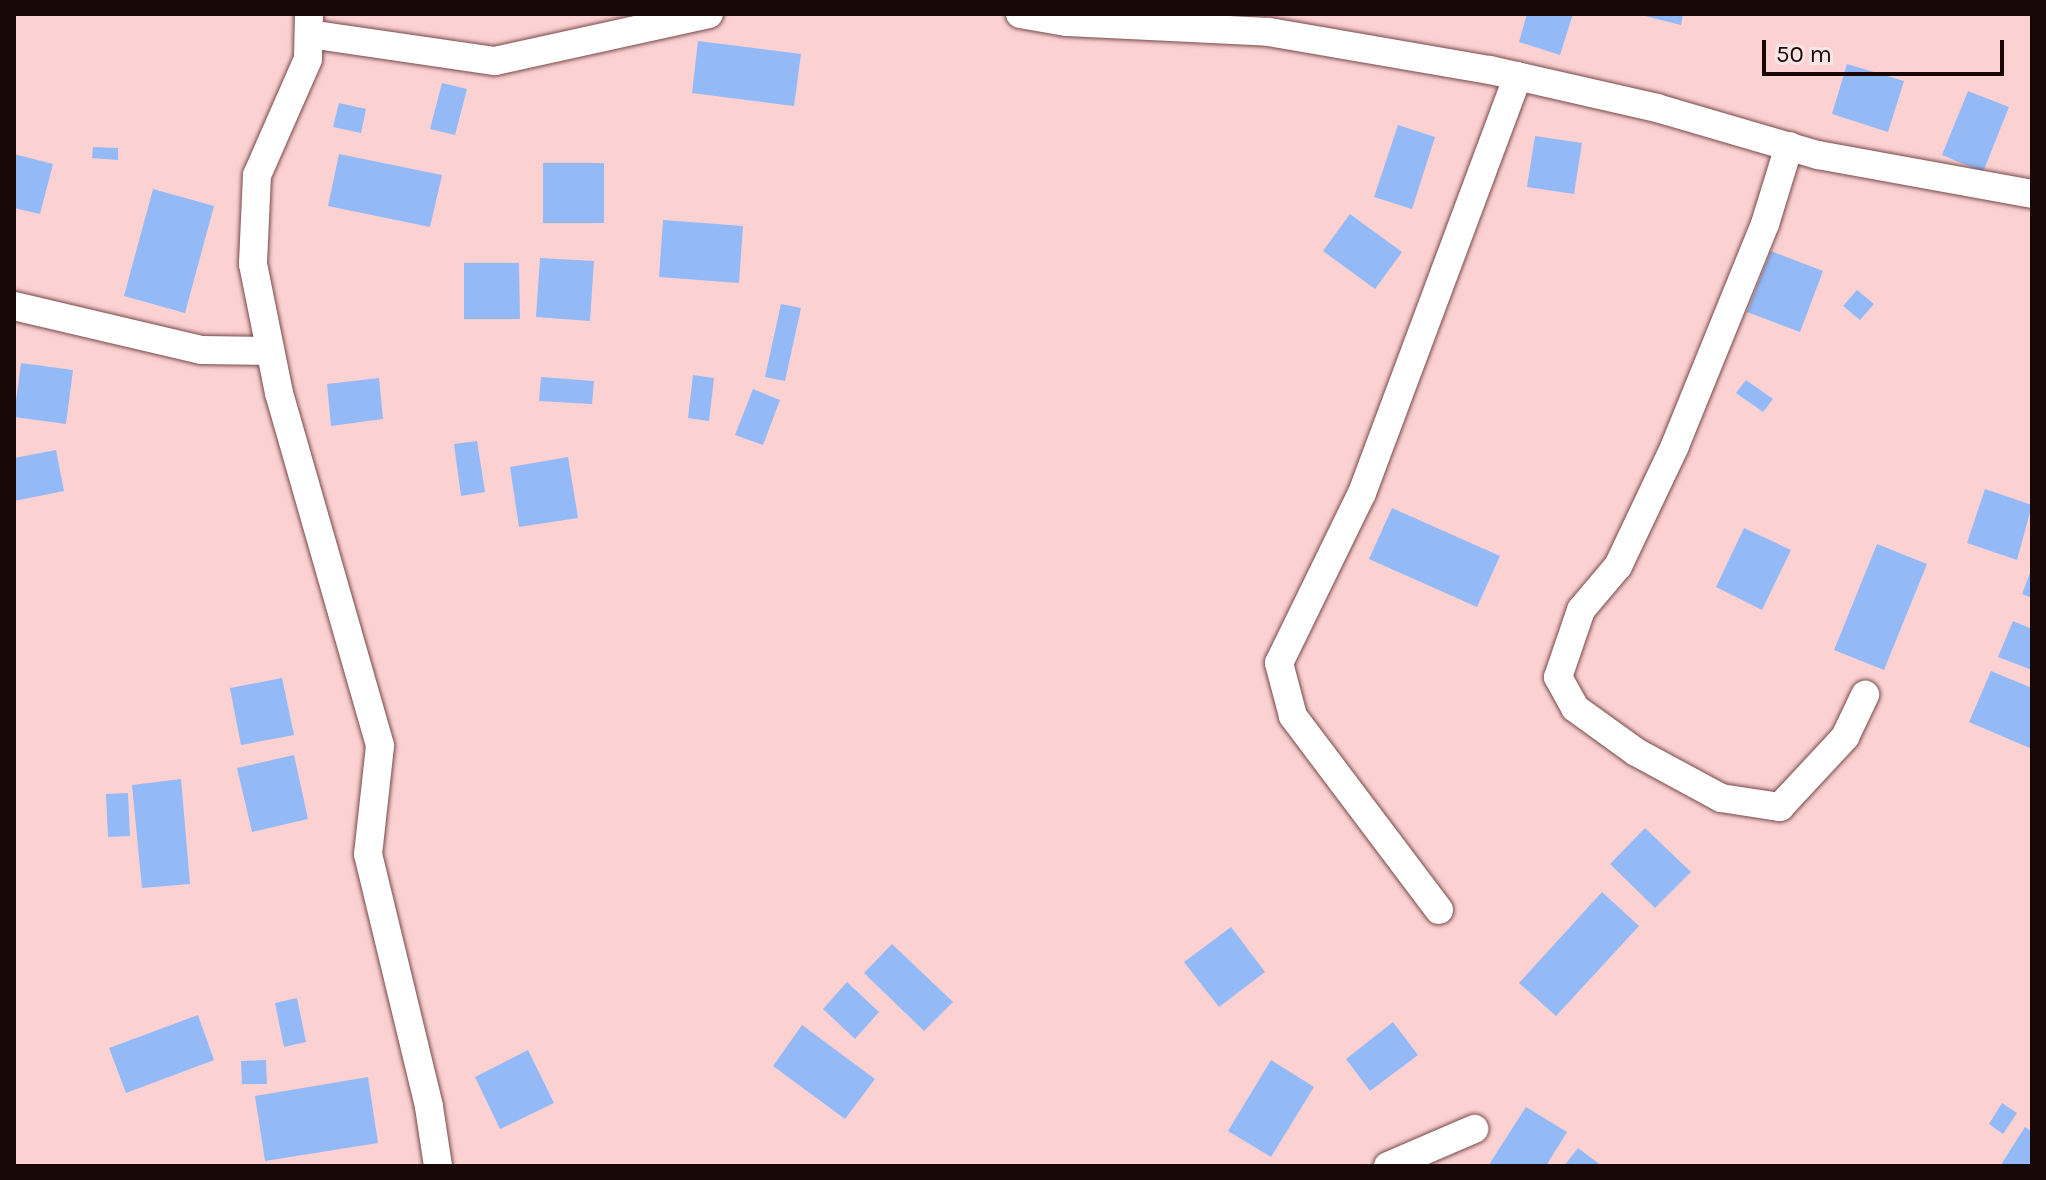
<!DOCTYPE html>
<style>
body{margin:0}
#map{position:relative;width:2046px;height:1180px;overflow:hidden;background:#fcd1d1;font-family:Karla,sans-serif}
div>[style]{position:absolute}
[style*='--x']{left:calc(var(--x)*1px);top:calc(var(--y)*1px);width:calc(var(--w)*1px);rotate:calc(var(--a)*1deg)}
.building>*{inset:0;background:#93b9f7}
.roads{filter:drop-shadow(0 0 2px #774a4a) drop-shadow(0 0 2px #774a4a)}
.street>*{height:28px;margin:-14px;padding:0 14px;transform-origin:14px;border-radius:14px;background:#fff}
span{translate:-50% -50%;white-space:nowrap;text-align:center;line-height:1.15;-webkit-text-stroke:6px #fbe5e4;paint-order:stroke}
.frame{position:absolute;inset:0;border:16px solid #170707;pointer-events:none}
.scale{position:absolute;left:1762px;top:40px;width:242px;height:36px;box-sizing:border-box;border:4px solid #170707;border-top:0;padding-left:10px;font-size:24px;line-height:28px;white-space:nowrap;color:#170707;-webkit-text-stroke:6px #fbe5e4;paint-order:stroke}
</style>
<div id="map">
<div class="building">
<div style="clip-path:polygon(1527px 14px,1573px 14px,1560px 55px,1519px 42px)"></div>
<div style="clip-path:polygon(1637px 14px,1683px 14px,1681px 25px)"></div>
<div style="clip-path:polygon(698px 41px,801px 54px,794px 106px,692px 93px)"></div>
<div style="clip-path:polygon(1847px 64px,1904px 81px,1888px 132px,1832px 114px)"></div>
<div style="clip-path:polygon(442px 83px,467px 89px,455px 135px,430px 129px)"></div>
<div style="clip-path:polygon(1968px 91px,2009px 107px,1983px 172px,1942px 155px)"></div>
<div style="clip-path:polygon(339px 103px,366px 109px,361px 133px,333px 127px)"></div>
<div style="clip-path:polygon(1398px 125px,1435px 137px,1412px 209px,1374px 197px)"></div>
<div style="clip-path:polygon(1535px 136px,1582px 143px,1574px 194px,1527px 187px)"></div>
<div style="clip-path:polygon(93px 147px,118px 148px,118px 160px,92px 158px)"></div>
<div style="clip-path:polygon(14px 154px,53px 164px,40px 214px,14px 208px)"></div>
<div style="clip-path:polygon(339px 154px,442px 175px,430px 227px,328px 206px)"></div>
<div style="clip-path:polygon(543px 163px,604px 163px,604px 223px,543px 223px)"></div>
<div style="clip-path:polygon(153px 189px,214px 206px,185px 313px,124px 296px)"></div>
<div style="clip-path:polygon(1350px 214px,1402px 252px,1375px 289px,1323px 251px)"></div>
<div style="clip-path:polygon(663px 220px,743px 226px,739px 283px,659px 277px)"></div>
<div style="clip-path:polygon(1771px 251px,1823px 271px,1800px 332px,1747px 312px)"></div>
<div style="clip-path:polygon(540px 258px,594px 261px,590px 321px,536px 317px)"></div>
<div style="clip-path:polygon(464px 263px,519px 263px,520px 319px,464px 319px)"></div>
<div style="clip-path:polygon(1857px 290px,1874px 304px,1860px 320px,1843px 306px)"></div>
<div style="clip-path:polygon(781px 304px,801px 308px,785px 381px,765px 377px)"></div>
<div style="clip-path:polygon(21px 363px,73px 370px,66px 424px,14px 417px)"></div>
<div style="clip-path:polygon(693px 375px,714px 378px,709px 421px,688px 418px)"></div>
<div style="clip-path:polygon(541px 377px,594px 381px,592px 404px,539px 401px)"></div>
<div style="clip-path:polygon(379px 378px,383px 419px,331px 426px,327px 384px)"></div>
<div style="clip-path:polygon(1746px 380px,1773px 399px,1763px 412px,1736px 393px)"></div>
<div style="clip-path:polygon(753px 389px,780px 400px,763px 445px,735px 435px)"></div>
<div style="clip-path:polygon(477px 441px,485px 492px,461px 496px,454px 444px)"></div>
<div style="clip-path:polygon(56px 450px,64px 491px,14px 501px,14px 458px)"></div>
<div style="clip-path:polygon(568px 457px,578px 518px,519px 527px,510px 467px)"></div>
<div style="clip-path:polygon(1985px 489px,2032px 505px,2017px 560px,1967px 543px)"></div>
<div style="clip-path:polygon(1392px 508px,1500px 556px,1477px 607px,1369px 559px)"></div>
<div style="clip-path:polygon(1744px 528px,1791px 550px,1762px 610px,1716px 587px)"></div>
<div style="clip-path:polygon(1877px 544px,1927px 564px,1884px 670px,1834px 650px)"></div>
<div style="clip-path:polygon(2032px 568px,2032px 598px,2022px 594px)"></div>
<div style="clip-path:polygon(2013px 621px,2032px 629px,2032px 670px,1998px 657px)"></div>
<div style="clip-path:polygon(1991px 671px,2032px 688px,2032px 749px,1969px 722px)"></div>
<div style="clip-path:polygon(282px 678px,294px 735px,241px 745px,230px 688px)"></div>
<div style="clip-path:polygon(294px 755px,308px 819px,252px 832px,237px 768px)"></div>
<div style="clip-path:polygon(181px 779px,190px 884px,142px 888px,132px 785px)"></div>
<div style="clip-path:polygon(128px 793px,130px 836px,108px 837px,106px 794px)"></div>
<div style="clip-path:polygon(1645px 828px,1691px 872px,1655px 908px,1610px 864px)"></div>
<div style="clip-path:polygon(1602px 892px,1639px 926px,1556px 1016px,1519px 983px)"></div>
<div style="clip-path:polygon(1231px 927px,1265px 972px,1219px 1007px,1184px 962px)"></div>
<div style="clip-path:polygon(892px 944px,953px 1002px,924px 1031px,864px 973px)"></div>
<div style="clip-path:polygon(847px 982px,879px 1012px,855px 1039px,823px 1009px)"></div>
<div style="clip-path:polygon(297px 998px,306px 1042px,284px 1047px,275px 1003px)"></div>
<div style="clip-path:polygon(198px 1015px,214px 1060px,126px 1093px,109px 1048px)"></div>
<div style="clip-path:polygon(1393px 1022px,1418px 1055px,1370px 1091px,1346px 1059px)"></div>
<div style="clip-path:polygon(802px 1025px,875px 1079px,845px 1119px,773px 1066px)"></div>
<div style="clip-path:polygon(528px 1050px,554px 1103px,500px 1129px,475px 1077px)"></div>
<div style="clip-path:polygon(266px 1060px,267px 1084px,242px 1084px,241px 1061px)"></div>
<div style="clip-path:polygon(1271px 1060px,1314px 1087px,1271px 1157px,1228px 1131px)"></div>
<div style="clip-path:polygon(368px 1077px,378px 1143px,265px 1161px,255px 1096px)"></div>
<div style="clip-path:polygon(2002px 1103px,2017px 1113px,2003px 1134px,1989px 1124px)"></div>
<div style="clip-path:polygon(1526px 1107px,1567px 1132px,1546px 1166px,1488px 1166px)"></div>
<div style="clip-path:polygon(2025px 1127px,2032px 1132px,2032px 1159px,2028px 1166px,2000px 1166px)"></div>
<div style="clip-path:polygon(1578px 1148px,1602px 1166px,1564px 1166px)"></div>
</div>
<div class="roads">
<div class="street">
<div style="--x:309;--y:14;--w:45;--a:91.3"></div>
<div style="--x:308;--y:59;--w:127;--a:113.7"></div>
<div style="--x:257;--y:175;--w:89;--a:92.6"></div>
<div style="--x:253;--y:264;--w:132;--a:78.6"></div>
<div style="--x:279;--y:393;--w:367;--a:74"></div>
<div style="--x:380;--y:746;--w:109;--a:96.3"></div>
<div style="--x:368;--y:854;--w:260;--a:76.4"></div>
<div style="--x:429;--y:1107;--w:60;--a:81.3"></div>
<div style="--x:1020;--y:14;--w:48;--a:9.7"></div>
<div style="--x:1067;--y:22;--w:202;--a:2.8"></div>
<div style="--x:1269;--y:32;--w:224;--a:9.8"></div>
<div style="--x:1490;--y:70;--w:171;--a:12.8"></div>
<div style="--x:1657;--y:108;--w:168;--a:16.3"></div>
<div style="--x:1818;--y:155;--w:218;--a:10.3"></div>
<div style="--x:309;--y:34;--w:188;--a:8.3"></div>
<div style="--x:495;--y:61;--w:219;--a:-12.4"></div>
<div style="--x:1789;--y:146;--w:82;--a:107.1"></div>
<div style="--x:1765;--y:224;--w:240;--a:112.1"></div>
<div style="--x:1675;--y:446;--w:133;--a:115.4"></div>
<div style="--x:1618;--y:566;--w:57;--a:130.1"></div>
<div style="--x:1581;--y:610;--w:71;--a:108.9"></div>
<div style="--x:1558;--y:677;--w:35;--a:61"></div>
<div style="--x:1575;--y:708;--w:75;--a:35.8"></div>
<div style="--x:1636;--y:752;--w:97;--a:28.4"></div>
<div style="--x:1721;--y:798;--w:60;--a:8.7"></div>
<div style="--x:1780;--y:807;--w:96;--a:-47.1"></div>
<div style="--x:1845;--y:737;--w:47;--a:-64.5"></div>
<div style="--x:14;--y:306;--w:193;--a:13.2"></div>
<div style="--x:202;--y:350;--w:68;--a:0.8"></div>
<div style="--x:1439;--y:910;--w:243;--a:-127"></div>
<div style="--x:1293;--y:716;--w:55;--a:-104.8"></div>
<div style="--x:1279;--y:663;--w:189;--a:-64"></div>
<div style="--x:1362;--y:493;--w:445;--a:-69.5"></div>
<div style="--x:1388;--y:1166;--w:94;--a:-23.3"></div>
</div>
</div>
<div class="frame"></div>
<div class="scale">50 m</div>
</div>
